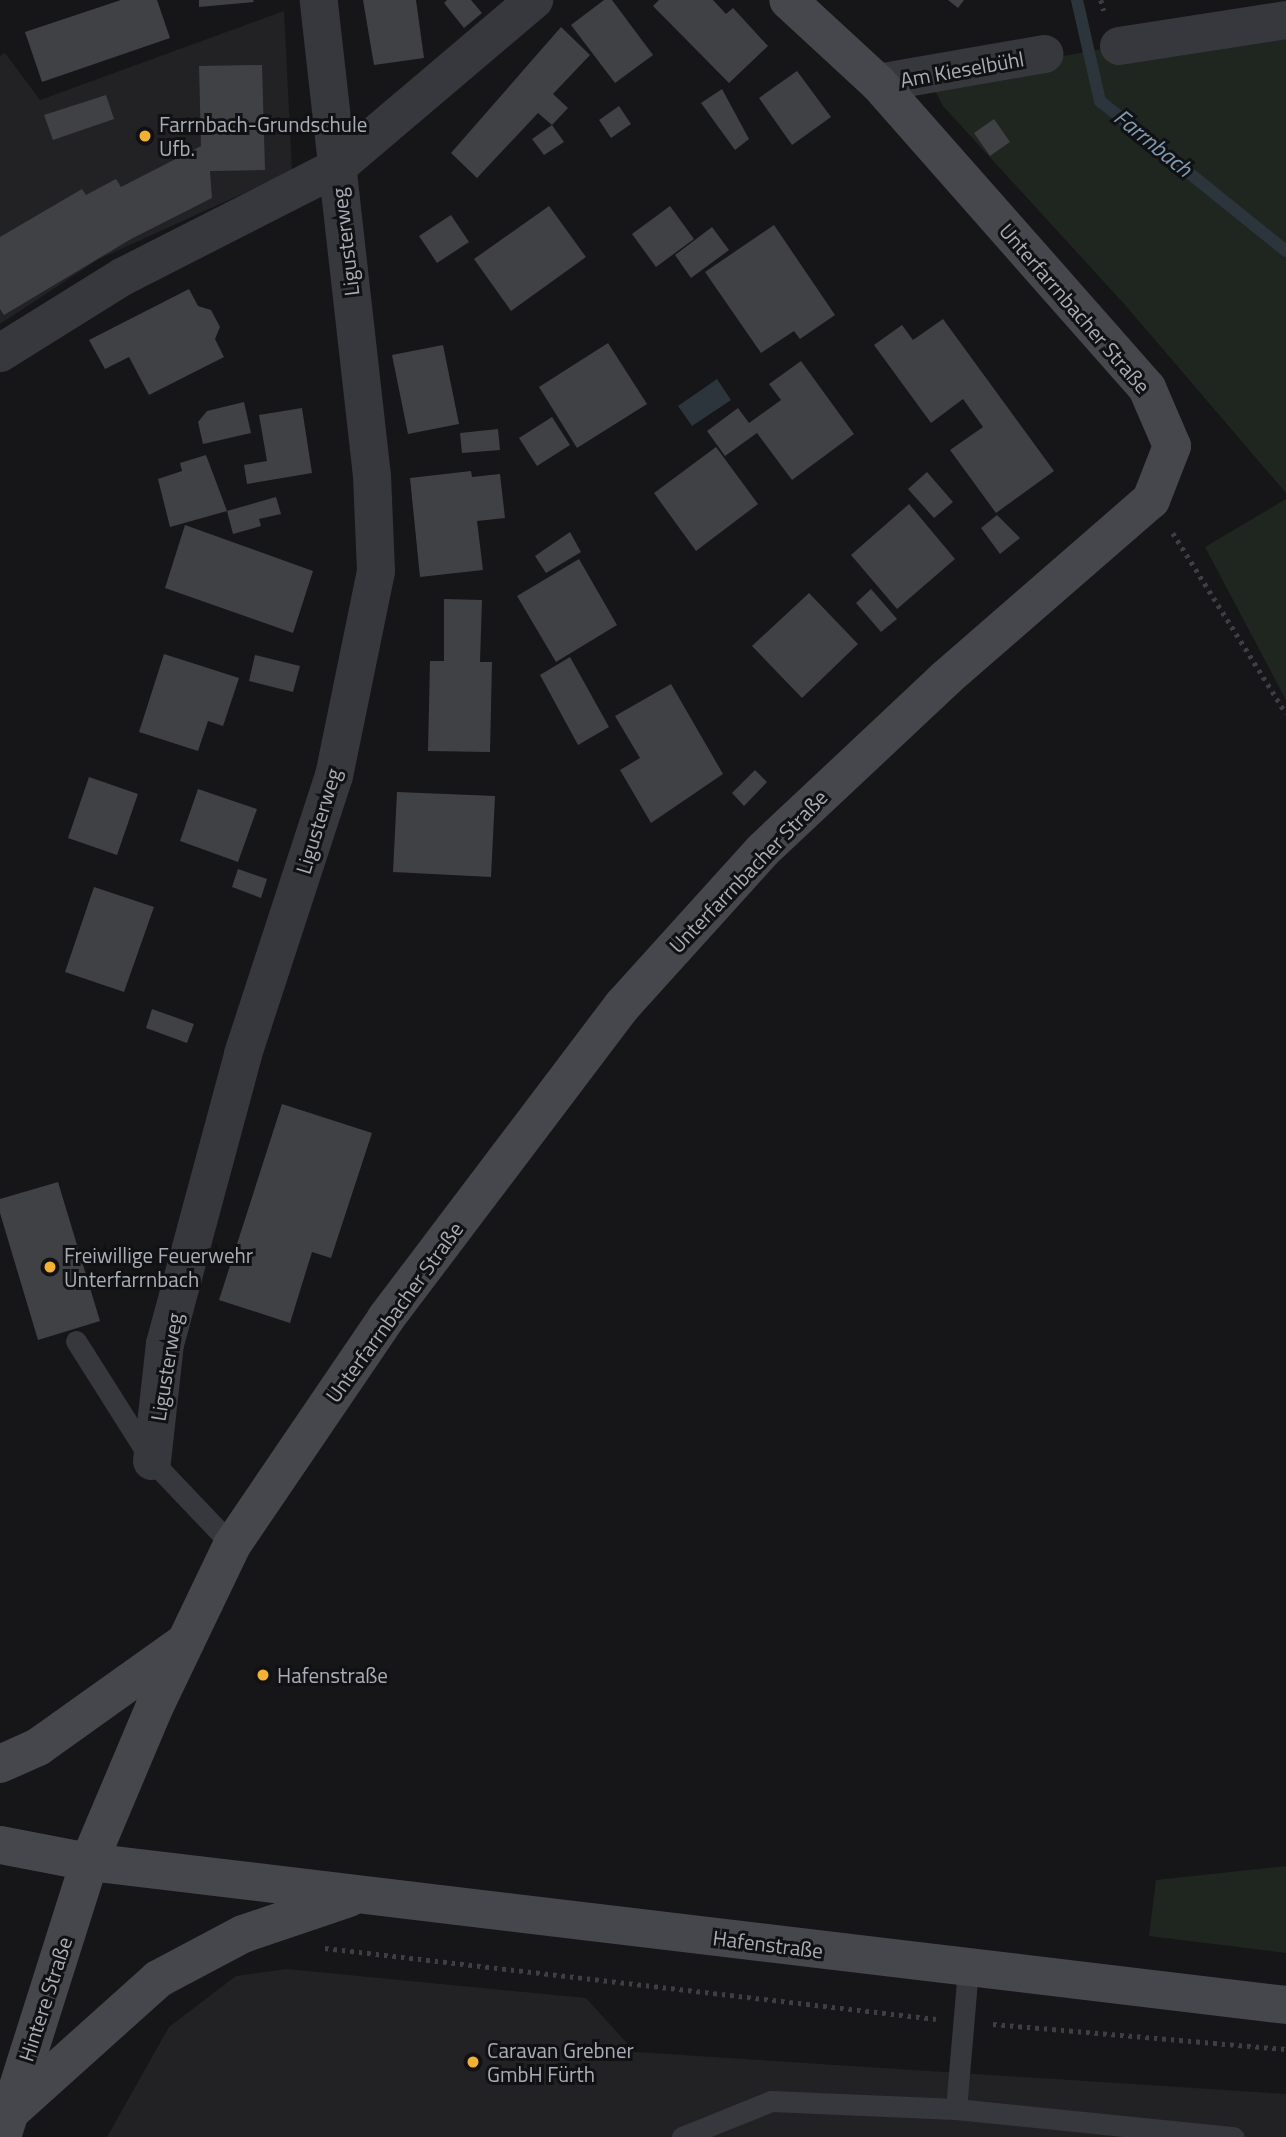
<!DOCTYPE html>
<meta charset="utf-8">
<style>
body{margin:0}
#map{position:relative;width:1286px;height:2137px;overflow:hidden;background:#161618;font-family:"Titillium Web",sans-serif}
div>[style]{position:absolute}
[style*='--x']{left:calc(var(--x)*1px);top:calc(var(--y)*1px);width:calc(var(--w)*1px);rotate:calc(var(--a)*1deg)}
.built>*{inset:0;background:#222225}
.green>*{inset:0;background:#1e261f}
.water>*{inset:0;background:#2c353c}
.stream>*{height:12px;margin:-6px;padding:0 6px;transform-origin:6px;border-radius:6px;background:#2c353c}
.building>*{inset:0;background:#404145}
.path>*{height:4.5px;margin-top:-2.25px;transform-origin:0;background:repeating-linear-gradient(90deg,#3d3f44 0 3.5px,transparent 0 8.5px)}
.lane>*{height:21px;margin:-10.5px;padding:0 10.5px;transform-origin:10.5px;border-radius:10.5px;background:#37383d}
.street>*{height:38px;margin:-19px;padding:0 19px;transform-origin:19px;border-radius:19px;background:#37383d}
.secondary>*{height:38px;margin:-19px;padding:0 19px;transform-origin:19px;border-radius:19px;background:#45474d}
.dots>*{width:19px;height:19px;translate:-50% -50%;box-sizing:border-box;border:4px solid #111113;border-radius:50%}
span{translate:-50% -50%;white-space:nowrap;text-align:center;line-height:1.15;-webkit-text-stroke:6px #111113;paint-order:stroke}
.street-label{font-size:21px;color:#a8adb8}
.poi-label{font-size:21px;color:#a8adb8}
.left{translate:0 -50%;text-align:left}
.water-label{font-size:23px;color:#7f9bb3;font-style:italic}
</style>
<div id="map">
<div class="built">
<div style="clip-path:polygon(284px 11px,292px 171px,99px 259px,0 324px,0 56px,5px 53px,40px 100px)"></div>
<div style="clip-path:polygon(287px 1969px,586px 1998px,635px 2052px,1286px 2094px,1286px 2137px,107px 2137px,169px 2027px,236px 1976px)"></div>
</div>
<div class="green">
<div style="clip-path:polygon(1286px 37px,1286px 493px,1126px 306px,943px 106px,929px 80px,1119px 46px)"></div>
<div style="clip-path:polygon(1286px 499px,1286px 700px,1205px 547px)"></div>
<div style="clip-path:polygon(1286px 1866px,1286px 1953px,1149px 1936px,1156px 1880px)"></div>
</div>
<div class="water">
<div style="clip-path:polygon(717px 379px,731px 400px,692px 426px,678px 406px)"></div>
</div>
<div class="stream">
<div style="--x:1077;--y:0;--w:104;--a:77.2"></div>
<div style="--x:1100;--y:101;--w:239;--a:38.9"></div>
</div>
<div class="building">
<div style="clip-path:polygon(121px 0,157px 0,170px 38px,42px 82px,25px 32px)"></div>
<div style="clip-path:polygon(199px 0,253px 0,254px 2px,199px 7px)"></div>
<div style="clip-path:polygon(363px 0,416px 0,424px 58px,374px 65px)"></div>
<div style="clip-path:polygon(447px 0,471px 0,482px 13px,464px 28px,444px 3px)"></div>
<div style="clip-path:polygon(604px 0,612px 0,653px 55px,615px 83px,571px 25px)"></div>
<div style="clip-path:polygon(659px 0,713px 0,726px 14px,733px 8px,768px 46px,729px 83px,653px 6px)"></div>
<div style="clip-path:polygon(948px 0,964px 0,958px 8px)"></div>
<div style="clip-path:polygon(561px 27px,590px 55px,553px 94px,568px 108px,552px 125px,538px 113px,477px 178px,451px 153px)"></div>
<div style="clip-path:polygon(262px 65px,265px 170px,210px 171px,212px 198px,131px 239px,4px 315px,0 309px,0 237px,82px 189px,86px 195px,116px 179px,121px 187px,201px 146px,199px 66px)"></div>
<div style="clip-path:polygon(797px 71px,831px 117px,792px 145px,759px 98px)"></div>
<div style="clip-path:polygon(722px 89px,749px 139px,735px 150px,701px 103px)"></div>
<div style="clip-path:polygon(106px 95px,114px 119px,53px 140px,44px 115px)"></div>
<div style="clip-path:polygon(619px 106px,631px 124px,611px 138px,599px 120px)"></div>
<div style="clip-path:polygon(994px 119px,1010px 142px,990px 156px,974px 133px)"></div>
<div style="clip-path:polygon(552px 125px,564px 142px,544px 155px,532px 139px)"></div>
<div style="clip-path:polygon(549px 206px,586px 257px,511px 311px,474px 259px)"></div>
<div style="clip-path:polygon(670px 206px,694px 239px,656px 267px,632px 234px)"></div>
<div style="clip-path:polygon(451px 215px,469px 242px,437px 263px,419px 236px)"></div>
<div style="clip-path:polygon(774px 225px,835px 315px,800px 339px,794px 331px,761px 353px,705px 272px)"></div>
<div style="clip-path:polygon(712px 227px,729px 250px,691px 278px,675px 255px)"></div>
<div style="clip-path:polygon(189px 289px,198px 306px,211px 310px,220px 327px,215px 339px,224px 357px,149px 395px,129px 357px,105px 369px,89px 340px)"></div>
<div style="clip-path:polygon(943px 319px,1054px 471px,996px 513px,950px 450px,983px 427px,963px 399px,931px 423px,874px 345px,902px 325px,913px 340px)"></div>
<div style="clip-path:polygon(608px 343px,647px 404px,577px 448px,539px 387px)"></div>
<div style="clip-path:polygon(443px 345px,459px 424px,408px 434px,392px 355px)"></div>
<div style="clip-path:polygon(801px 361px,854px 434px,792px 480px,757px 433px,725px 456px,707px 431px,738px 408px,749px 423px,781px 400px,769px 384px)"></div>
<div style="clip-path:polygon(244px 402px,251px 433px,203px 444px,198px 422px,207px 411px)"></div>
<div style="clip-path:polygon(302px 408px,312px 473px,247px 484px,244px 465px,267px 461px,259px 415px)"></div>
<div style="clip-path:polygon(552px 417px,570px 445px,537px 466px,519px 438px)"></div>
<div style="clip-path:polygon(498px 429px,500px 450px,462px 453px,460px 433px)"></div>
<div style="clip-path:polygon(716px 447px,758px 504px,696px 551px,654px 493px)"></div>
<div style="clip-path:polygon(206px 455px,227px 511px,170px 527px,158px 479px,182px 471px,180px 463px)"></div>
<div style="clip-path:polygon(471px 471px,472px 477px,500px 474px,505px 518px,477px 521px,483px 570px,420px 577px,410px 478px)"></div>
<div style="clip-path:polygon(927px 472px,953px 502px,934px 518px,908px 489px)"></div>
<div style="clip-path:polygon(276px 497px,281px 514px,259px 519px,261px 526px,233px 534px,227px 511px)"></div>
<div style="clip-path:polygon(909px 504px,955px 559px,897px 609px,851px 555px)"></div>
<div style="clip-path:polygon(997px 515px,1020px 538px,1000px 554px,981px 528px)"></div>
<div style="clip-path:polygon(185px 525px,313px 571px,293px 633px,165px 588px)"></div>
<div style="clip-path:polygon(570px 532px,581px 552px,546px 573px,535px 556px)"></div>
<div style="clip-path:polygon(579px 559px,617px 625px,556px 662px,517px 596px)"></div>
<div style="clip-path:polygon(871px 589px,897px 619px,881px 632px,856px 603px)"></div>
<div style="clip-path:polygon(809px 593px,858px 644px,802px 698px,752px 646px)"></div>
<div style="clip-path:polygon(444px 599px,482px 600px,480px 662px,492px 662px,490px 752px,428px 751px,430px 661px,444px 661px)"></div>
<div style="clip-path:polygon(164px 654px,239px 678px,223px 726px,208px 721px,198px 751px,139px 732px)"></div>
<div style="clip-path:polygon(255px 655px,300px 666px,293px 692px,249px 681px)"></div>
<div style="clip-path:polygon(570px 657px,609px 727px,578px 745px,540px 675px)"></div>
<div style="clip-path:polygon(671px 684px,723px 774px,651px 823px,620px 770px,640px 758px,615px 716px)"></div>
<div style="clip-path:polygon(755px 770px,767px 782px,744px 806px,732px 793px)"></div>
<div style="clip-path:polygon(89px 777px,138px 794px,117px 855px,68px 838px)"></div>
<div style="clip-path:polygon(198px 789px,257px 809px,238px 862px,180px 841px)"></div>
<div style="clip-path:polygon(397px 792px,495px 796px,491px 877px,393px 872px)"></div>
<div style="clip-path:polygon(238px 869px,267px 879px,261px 898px,232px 887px)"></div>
<div style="clip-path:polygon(94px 887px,154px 907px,124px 992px,65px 972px)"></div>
<div style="clip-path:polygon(152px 1009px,194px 1024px,187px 1043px,146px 1028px)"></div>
<div style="clip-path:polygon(282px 1104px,372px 1133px,331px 1258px,312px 1252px,290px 1323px,219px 1300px)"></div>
<div style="clip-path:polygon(58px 1182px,100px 1321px,38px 1340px,0 1213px,0 1199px)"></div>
</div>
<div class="path">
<div style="--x:1101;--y:0;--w:11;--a:75"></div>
<div style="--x:1173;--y:533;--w:213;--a:57.9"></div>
<div style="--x:325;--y:1948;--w:615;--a:6.63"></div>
<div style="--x:993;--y:2024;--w:294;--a:4.9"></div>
</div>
<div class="lane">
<div style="--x:76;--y:1341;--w:142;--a:57.7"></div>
<div style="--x:152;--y:1461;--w:116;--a:46.4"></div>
<div style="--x:956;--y:2109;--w:141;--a:-85.1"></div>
<div style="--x:682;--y:2137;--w:96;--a:-22"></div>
<div style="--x:771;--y:2101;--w:185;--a:2.5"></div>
<div style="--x:956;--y:2109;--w:279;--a:5.8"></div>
</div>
<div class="street">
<div style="--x:1119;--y:46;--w:169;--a:-8.8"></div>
<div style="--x:878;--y:83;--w:169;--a:-9.9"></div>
<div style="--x:0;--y:353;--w:144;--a:-31.9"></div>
<div style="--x:122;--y:277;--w:240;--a:-27"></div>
<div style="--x:336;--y:168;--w:260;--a:-40.3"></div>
<div style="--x:152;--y:1461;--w:118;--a:-83.7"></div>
<div style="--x:165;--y:1344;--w:300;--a:-74.9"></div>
<div style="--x:243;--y:1054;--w:293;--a:-71.9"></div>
<div style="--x:334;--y:776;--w:209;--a:-78.4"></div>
<div style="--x:376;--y:571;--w:95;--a:-92.4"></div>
<div style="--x:372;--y:476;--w:479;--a:-96.4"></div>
</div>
<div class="secondary">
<div style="--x:0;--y:1764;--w:42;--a:-24.1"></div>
<div style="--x:38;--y:1747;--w:181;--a:-35.5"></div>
<div style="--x:0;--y:1845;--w:91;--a:10.8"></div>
<div style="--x:89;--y:1862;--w:1206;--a:6.81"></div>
<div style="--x:10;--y:2112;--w:199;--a:-41.9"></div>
<div style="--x:158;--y:1979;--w:96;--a:-27.9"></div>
<div style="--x:243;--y:1934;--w:112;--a:-18.8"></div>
<div style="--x:2;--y:2137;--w:288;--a:-72.4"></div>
<div style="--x:89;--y:1862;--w:167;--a:-67.1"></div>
<div style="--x:154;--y:1708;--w:181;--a:-64.4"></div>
<div style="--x:232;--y:1545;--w:274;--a:-55.8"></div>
<div style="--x:386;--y:1318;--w:391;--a:-52.9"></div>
<div style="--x:622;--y:1006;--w:210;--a:-47.9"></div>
<div style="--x:763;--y:850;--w:251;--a:-43.2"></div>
<div style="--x:946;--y:678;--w:271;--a:-41"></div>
<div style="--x:1151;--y:500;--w:58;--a:-68.7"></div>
<div style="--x:1172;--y:446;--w:63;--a:-113.3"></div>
<div style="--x:1147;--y:388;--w:407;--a:-131.4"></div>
<div style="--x:878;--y:83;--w:122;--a:-137.3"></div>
</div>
<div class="dots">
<div style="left:145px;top:136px;background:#f2b134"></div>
<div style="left:50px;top:1267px;background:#f2b134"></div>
<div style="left:263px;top:1675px;background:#f2b134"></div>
<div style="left:473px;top:2062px;background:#f2b134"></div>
</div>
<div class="street-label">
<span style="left:962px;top:69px;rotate:-10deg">Am Kieselbühl</span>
<span style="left:345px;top:242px;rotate:-97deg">Ligusterweg</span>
<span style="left:1075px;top:308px;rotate:49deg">Unterfarrnbacher Straße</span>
<span style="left:318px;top:821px;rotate:-73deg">Ligusterweg</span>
<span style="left:748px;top:871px;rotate:-46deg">Unterfarrnbacher Straße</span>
<span style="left:394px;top:1312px;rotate:-54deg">Unterfarrnbacher Straße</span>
<span style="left:166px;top:1367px;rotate:-81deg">Ligusterweg</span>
<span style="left:768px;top:1944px;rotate:7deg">Hafenstraße</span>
<span style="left:45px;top:1999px;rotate:-72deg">Hintere Straße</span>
</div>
<div class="poi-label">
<span class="left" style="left:159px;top:136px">Farrnbach-Grundschule<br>Ufb.</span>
<span class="left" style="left:64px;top:1267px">Freiwillige Feuerwehr<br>Unterfarrnbach</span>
<span class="left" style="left:277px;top:1675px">Hafenstraße</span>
<span class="left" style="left:487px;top:2062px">Caravan Grebner<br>GmbH Fürth</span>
</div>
<div class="water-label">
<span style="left:1153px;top:143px;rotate:39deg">Farrnbach</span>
</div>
</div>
